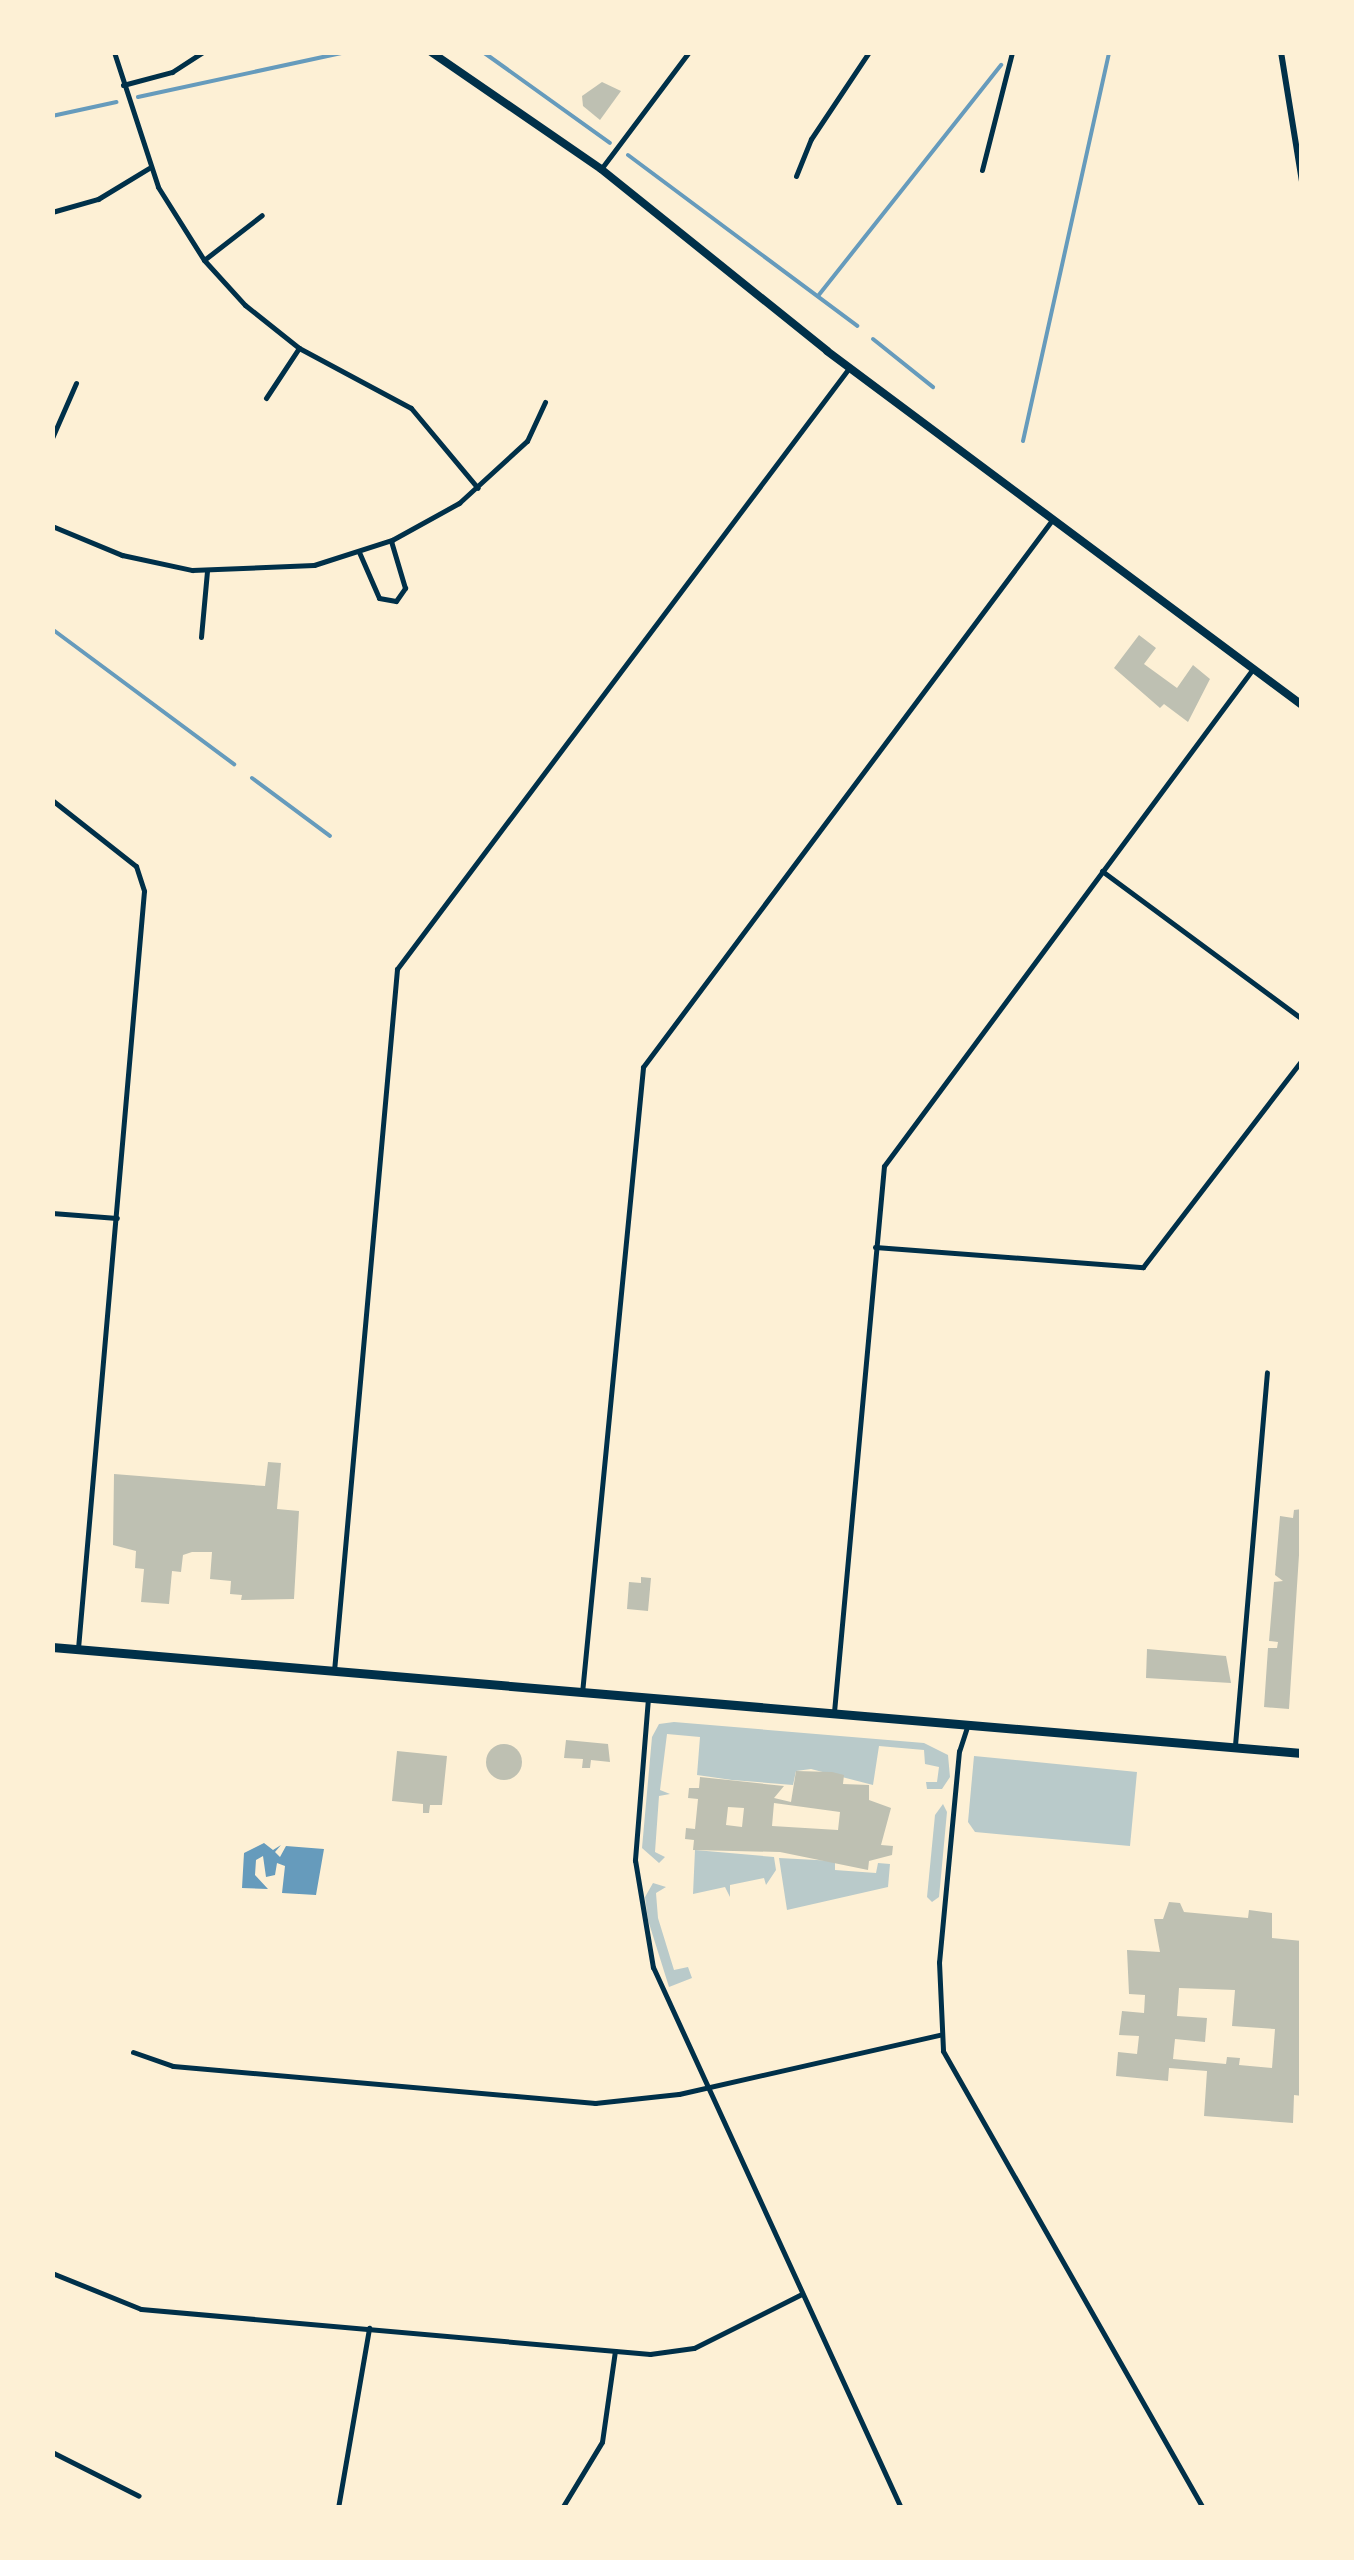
<!DOCTYPE html>
<style>
body{margin:0}
#map{position:relative;width:1354px;height:2560px;overflow:hidden;background:#fdf0d5;font-family:Arial,sans-serif}
div>[style]{position:absolute}
[style*='--x']{left:calc(var(--x)*1px);top:calc(var(--y)*1px);width:calc(var(--w)*1px);rotate:calc(var(--a)*1deg)}
.green>*{inset:0;background:#b9caca}
.water>*{inset:0;background:#669bbc}
.stream>*{height:4px;margin:-2px;padding:0 2px;transform-origin:2px;border-radius:2px;background:#669bbc}
.building>*{inset:0;background:#bec0b2}
.round{border-radius:50%}
.minor>*{height:5px;margin:-2.5px;padding:0 2.5px;transform-origin:2.5px;border-radius:2.5px;background:#003049}
.tertiary>*{height:6px;margin:-3px;padding:0 3px;transform-origin:3px;border-radius:3px;background:#003049}
.secondary>*{height:8px;margin:-4px;padding:0 4px;transform-origin:4px;border-radius:4px;background:#003049}
.primary>*{height:9px;margin:-4.5px;padding:0 4.5px;transform-origin:4.5px;border-radius:4.5px;background:#003049}
span{translate:-50% -50%;white-space:nowrap;text-align:center;line-height:1.15;-webkit-text-stroke:10px #fdf0d5;paint-order:stroke}
.frame{position:absolute;inset:0;border:55px solid #fdf0d5;pointer-events:none}
</style>
<div id="map">
<div class="green">
<div style="clip-path:polygon(674px 1722px,924px 1743px,948px 1755px,950px 1777px,942px 1789px,927px 1789px,926px 1782px,937px 1782px,939px 1767px,925px 1764px,924px 1750px,879px 1746px,873px 1785px,811px 1769px,796px 1771px,793px 1785px,732px 1780px,697px 1775px,700px 1737px,667px 1734px,660px 1790px,670px 1794px,659px 1796px,655px 1852px,665px 1857px,659px 1863px,642px 1848px,652px 1737px,659px 1724px)"></div>
<div style="clip-path:polygon(974px 1756px,1137px 1772px,1130px 1846px,975px 1832px,968px 1822px)"></div>
<div style="clip-path:polygon(943px 1804px,947px 1812px,939px 1897px,932px 1902px,927px 1897px,935px 1815px)"></div>
<div style="clip-path:polygon(695px 1850px,774px 1857px,776px 1870px,766px 1885px,764px 1878px,730px 1885px,730px 1897px,725px 1887px,693px 1894px)"></div>
<div style="clip-path:polygon(779px 1858px,835px 1861px,835px 1870px,876px 1873px,878px 1863px,890px 1864px,888px 1887px,787px 1910px)"></div>
<div style="clip-path:polygon(653px 1883px,666px 1887px,656px 1893px,658px 1918px,674px 1970px,688px 1967px,692px 1978px,669px 1987px,648px 1920px,645px 1897px)"></div>
</div>
<div class="water">
<div style="clip-path:polygon(264px 1843px,273px 1850px,281px 1845px,275px 1852px,280px 1857px,286px 1846px,324px 1849px,316px 1895px,282px 1893px,285px 1866px,277px 1863px,275px 1875px,266px 1877px,263px 1856px,256px 1860px,255px 1875px,268px 1889px,242px 1888px,244px 1853px)"></div>
</div>
<div class="stream">
<div style="--x:483;--y:52;--w:156;--a:35.6"></div>
<div style="--x:138;--y:97;--w:214;--a:-12.2"></div>
<div style="--x:52;--y:116;--w:66;--a:-12.2"></div>
<div style="--x:628;--y:155;--w:286;--a:36.7"></div>
<div style="--x:818;--y:296;--w:295;--a:-51.6"></div>
<div style="--x:873;--y:339;--w:77;--a:38.7"></div>
<div style="--x:1023;--y:441;--w:398;--a:-77.5"></div>
<div style="--x:52;--y:629;--w:227;--a:36.6"></div>
<div style="--x:252;--y:778;--w:97;--a:36.6"></div>
</div>
<div class="building">
<div style="clip-path:polygon(602px 82px,621px 91px,600px 120px,583px 106px,582px 96px)"></div>
<div style="clip-path:polygon(1139px 635px,1156px 648px,1144px 664px,1177px 688px,1193px 665px,1210px 679px,1188px 722px,1164px 704px,1160px 708px,1114px 668px)"></div>
<div style="clip-path:polygon(268px 1462px,281px 1463px,277px 1509px,299px 1511px,294px 1599px,241px 1600px,242px 1595px,230px 1594px,231px 1581px,210px 1579px,212px 1552px,192px 1552px,183px 1555px,181px 1572px,172px 1571px,169px 1604px,141px 1602px,144px 1569px,135px 1568px,136px 1551px,113px 1545px,114px 1474px,265px 1486px)"></div>
<div style="clip-path:polygon(1302px 1509px,1289px 1709px,1264px 1707px,1268px 1648px,1277px 1648px,1278px 1642px,1269px 1641px,1274px 1582px,1283px 1581px,1275px 1575px,1280px 1516px,1293px 1518px,1294px 1510px)"></div>
<div style="clip-path:polygon(641px 1577px,651px 1578px,648px 1611px,627px 1609px,629px 1582px,641px 1583px)"></div>
<div style="clip-path:polygon(1147px 1649px,1226px 1656px,1231px 1683px,1146px 1678px)"></div>
<div style="clip-path:polygon(566px 1740px,608px 1744px,610px 1762px,591px 1760px,590px 1768px,582px 1768px,583px 1759px,564px 1758px)"></div>
<div class="round" style="left:486px;top:1744px;width:36px;height:36px"></div>
<div style="clip-path:polygon(397px 1751px,447px 1756px,442px 1805px,430px 1805px,429px 1813px,423px 1813px,423px 1804px,392px 1801px)"></div>
<div style="clip-path:polygon(evenodd,796px 1771px,832px 1772px,844px 1775px,843px 1784px,869px 1785px,869px 1800px,891px 1808px,881px 1845px,893px 1846px,892px 1855px,869px 1861px,868px 1870px,780px 1852px,693px 1850px,694px 1840px,685px 1839px,686px 1828px,695px 1829px,698px 1799px,688px 1798px,689px 1788px,699px 1788px,700px 1777px,784px 1786px,774px 1798px,791px 1802px,796px 1771px,774px 1803px,840px 1812px,838px 1830px,772px 1826px,774px 1803px,796px 1771px,728px 1807px,744px 1808px,742px 1827px,726px 1825px,728px 1807px)"></div>
<div style="clip-path:polygon(evenodd,1169px 1902px,1180px 1903px,1184px 1912px,1248px 1918px,1249px 1910px,1272px 1913px,1272px 1938px,1302px 1941px,1302px 2096px,1294px 2095px,1293px 2123px,1204px 2116px,1207px 2071px,1169px 2068px,1168px 2081px,1116px 2076px,1118px 2052px,1137px 2054px,1139px 2036px,1119px 2035px,1122px 2011px,1144px 2013px,1145px 1995px,1129px 1994px,1127px 1950px,1160px 1952px,1154px 1919px,1163px 1919px,1169px 1902px,1179px 1988px,1235px 1990px,1232px 2026px,1275px 2029px,1272px 2068px,1239px 2065px,1240px 2058px,1227px 2057px,1226px 2064px,1173px 2059px,1175px 2039px,1205px 2042px,1207px 2018px,1177px 2016px,1179px 1988px)"></div>
</div>
<div class="minor">
<div style="--x:114;--y:52;--w:142;--a:71.9"></div>
<div style="--x:158;--y:187;--w:86;--a:57.8"></div>
<div style="--x:204;--y:260;--w:61;--a:47.7"></div>
<div style="--x:245;--y:305;--w:69;--a:38.5"></div>
<div style="--x:299;--y:348;--w:127;--a:28.2"></div>
<div style="--x:411;--y:408;--w:104;--a:50.1"></div>
<div style="--x:123;--y:85;--w:51;--a:-14.9"></div>
<div style="--x:172;--y:72;--w:37;--a:-33"></div>
<div style="--x:601;--y:169;--w:146;--a:-53.1"></div>
<div style="--x:982;--y:170;--w:122;--a:-75.7"></div>
<div style="--x:796;--y:176;--w:40;--a:-68"></div>
<div style="--x:811;--y:139;--w:105;--a:-56.3"></div>
<div style="--x:52;--y:212;--w:48;--a:-15.8"></div>
<div style="--x:98;--y:199;--w:60;--a:-31.3"></div>
<div style="--x:204;--y:260;--w:73;--a:-37.8"></div>
<div style="--x:266;--y:398;--w:60;--a:-56.6"></div>
<div style="--x:52;--y:438;--w:60;--a:-66.4"></div>
<div style="--x:52;--y:526;--w:76;--a:22.5"></div>
<div style="--x:122;--y:555;--w:72;--a:12.1"></div>
<div style="--x:192;--y:570;--w:122;--a:-2.3"></div>
<div style="--x:314;--y:565;--w:82;--a:-17.8"></div>
<div style="--x:392;--y:540;--w:77;--a:-28.9"></div>
<div style="--x:459;--y:503;--w:92;--a:-42.4"></div>
<div style="--x:527;--y:441;--w:43;--a:-65.2"></div>
<div style="--x:359;--y:552;--w:50;--a:66.5"></div>
<div style="--x:379;--y:598;--w:17;--a:10"></div>
<div style="--x:396;--y:601;--w:16;--a:-55"></div>
<div style="--x:405;--y:588;--w:49;--a:-106.6"></div>
<div style="--x:201;--y:637;--w:66;--a:-84.8"></div>
<div style="--x:52;--y:800;--w:107;--a:38.2"></div>
<div style="--x:136;--y:866;--w:26;--a:72"></div>
<div style="--x:144;--y:891;--w:761;--a:94.98"></div>
<div style="--x:1102;--y:871;--w:249;--a:36.5"></div>
<div style="--x:52;--y:1213;--w:65;--a:4.4"></div>
<div style="--x:875;--y:1247;--w:269;--a:4.3"></div>
<div style="--x:1143;--y:1267;--w:261;--a:-52.5"></div>
<div style="--x:334;--y:1671;--w:705;--a:-84.87"></div>
<div style="--x:397;--y:969;--w:752;--a:-53.05"></div>
<div style="--x:582;--y:1693;--w:629;--a:-84.43"></div>
<div style="--x:643;--y:1067;--w:683;--a:-53.21"></div>
<div style="--x:648;--y:1698;--w:163;--a:94.6"></div>
<div style="--x:635;--y:1860;--w:109;--a:80.5"></div>
<div style="--x:653;--y:1967;--w:595;--a:65.37"></div>
<div style="--x:834;--y:1712;--w:548;--a:-84.77"></div>
<div style="--x:884;--y:1166;--w:618;--a:-53.43"></div>
<div style="--x:967;--y:1727;--w:25;--a:108"></div>
<div style="--x:959;--y:1751;--w:212;--a:95.4"></div>
<div style="--x:939;--y:1962;--w:89;--a:87.4"></div>
<div style="--x:943;--y:2051;--w:526;--a:60.36"></div>
<div style="--x:1235;--y:1745;--w:374;--a:-85.1"></div>
<div style="--x:133;--y:2052;--w:42;--a:19.3"></div>
<div style="--x:173;--y:2066;--w:424;--a:5"></div>
<div style="--x:595;--y:2103;--w:84;--a:-6.1"></div>
<div style="--x:679;--y:2094;--w:267;--a:-12.8"></div>
<div style="--x:52;--y:2273;--w:96;--a:22"></div>
<div style="--x:141;--y:2309;--w:511;--a:5.05"></div>
<div style="--x:650;--y:2354;--w:44;--a:-7.8"></div>
<div style="--x:694;--y:2348;--w:121;--a:-26.6"></div>
<div style="--x:52;--y:2452;--w:97;--a:26.8"></div>
<div style="--x:338;--y:2508;--w:183;--a:-80.2"></div>
<div style="--x:562;--y:2508;--w:77;--a:-58.8"></div>
<div style="--x:602;--y:2442;--w:92;--a:-81.9"></div>
</div>
<div class="tertiary">
<div style="--x:1281;--y:52;--w:131;--a:80.8"></div>
</div>
<div class="secondary">
<div style="--x:431;--y:52;--w:206;--a:34.5"></div>
<div style="--x:601;--y:169;--w:290;--a:38.8"></div>
<div style="--x:827;--y:351;--w:592;--a:36.7"></div>
</div>
<div class="primary">
<div style="--x:52;--y:1647;--w:1254;--a:4.85"></div>
</div>
<div class="frame"></div>
</div>
